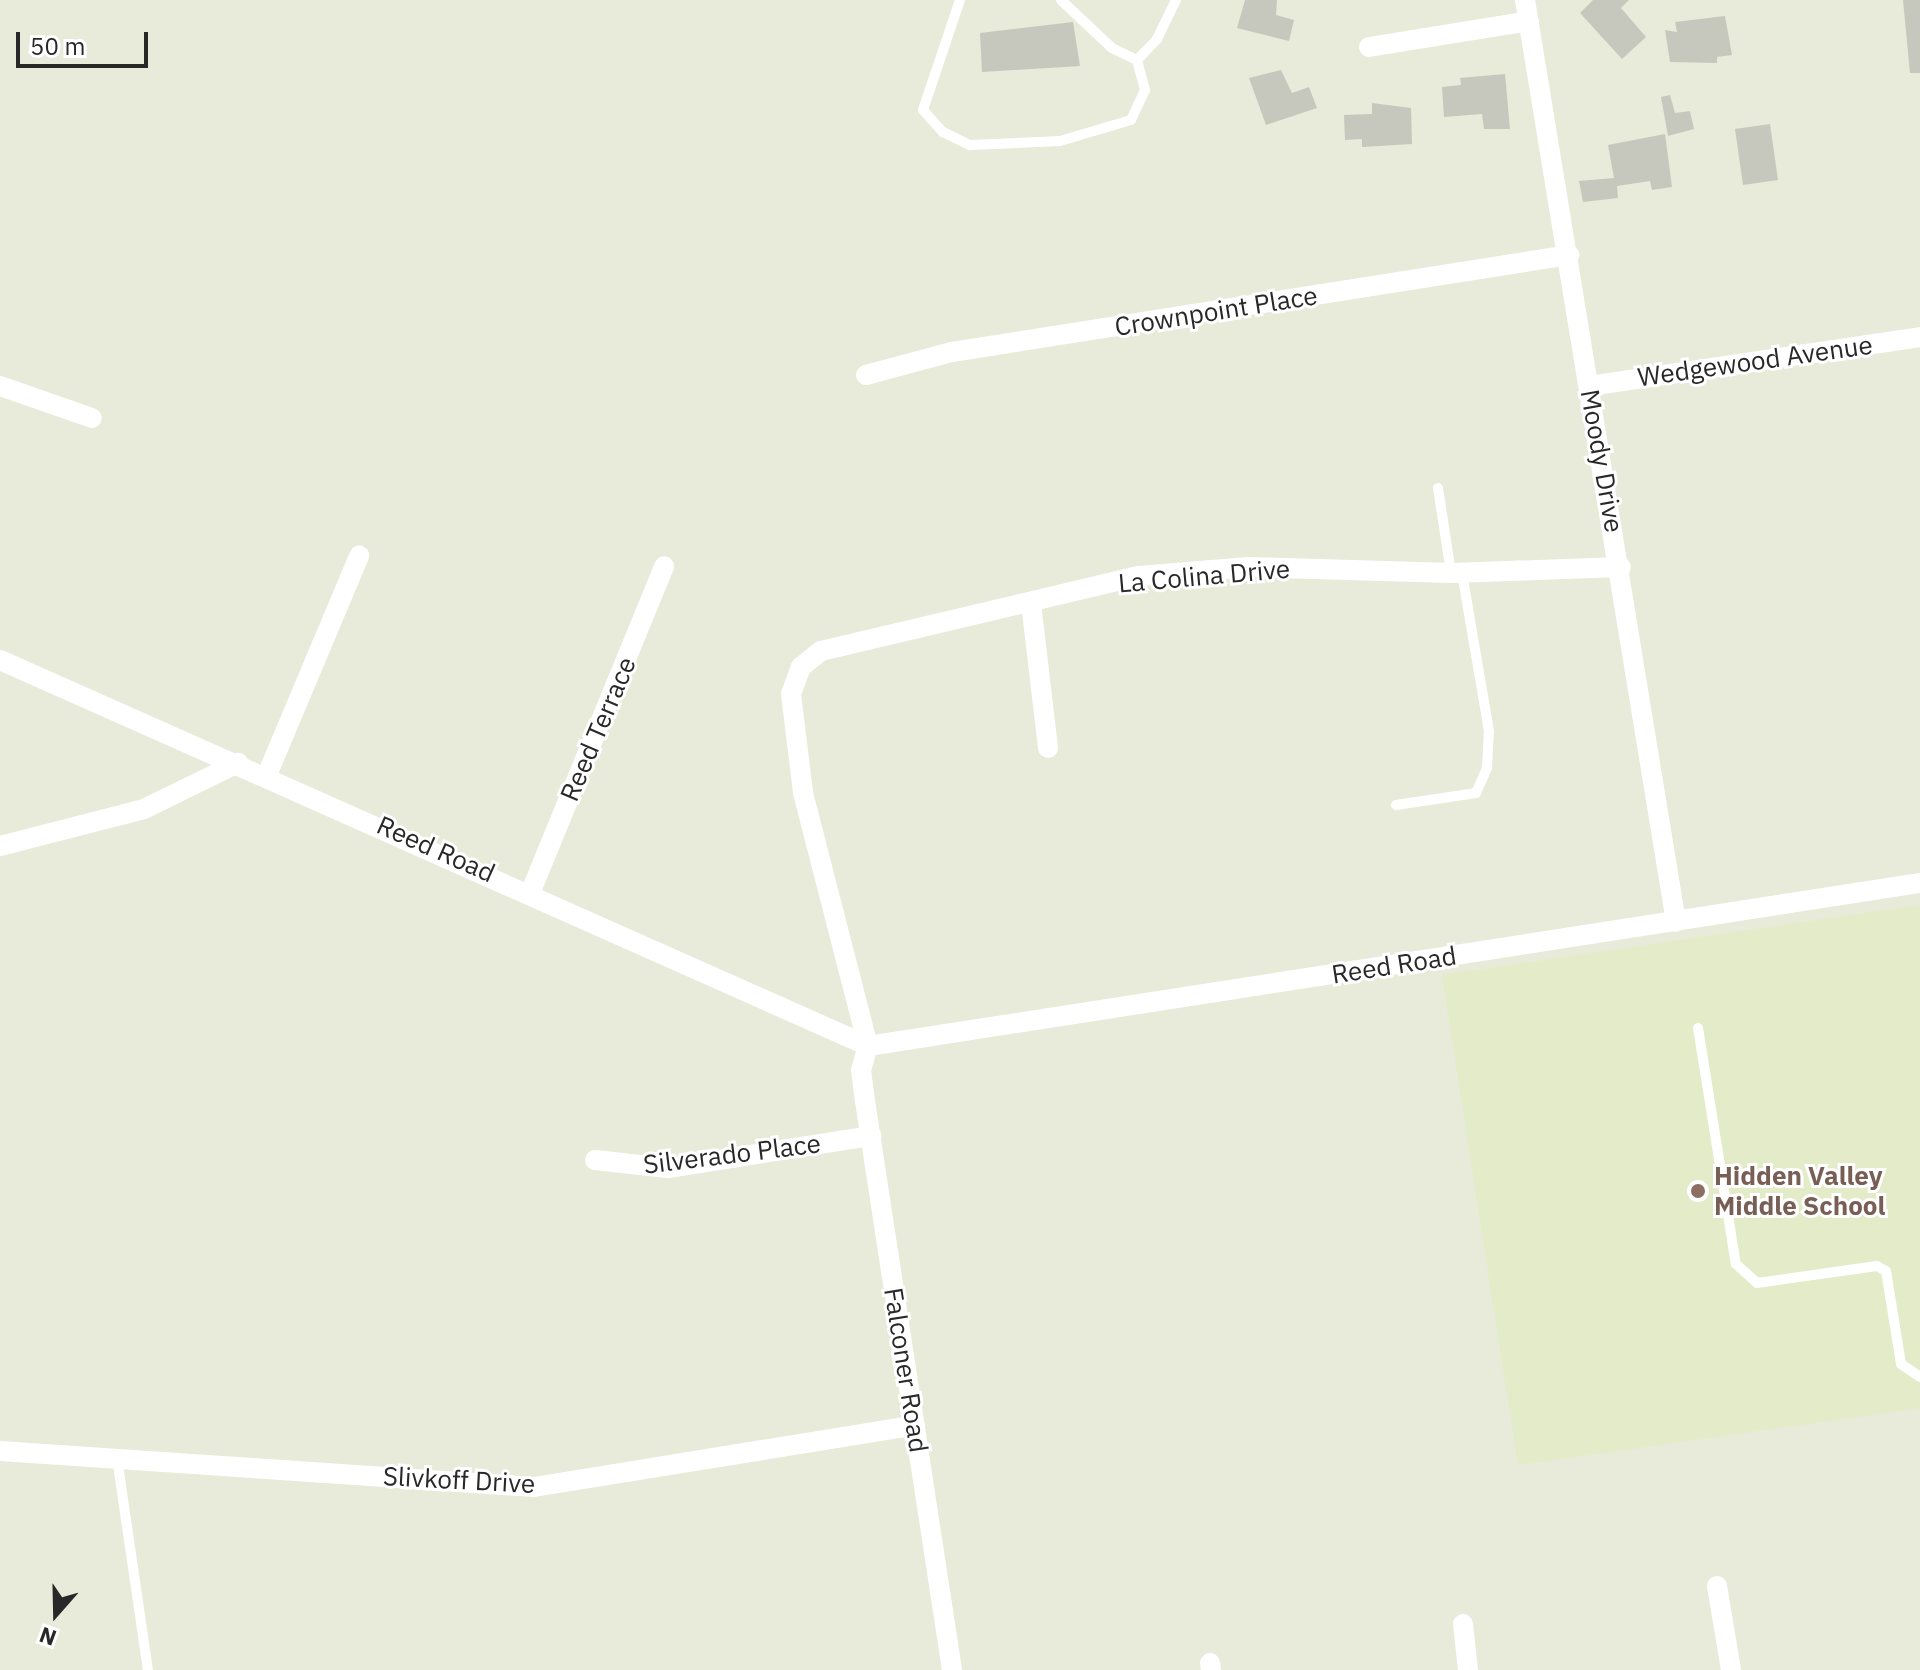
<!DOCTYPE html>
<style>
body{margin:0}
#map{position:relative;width:1920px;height:1670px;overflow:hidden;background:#e8eada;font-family:"IBM Plex Sans",sans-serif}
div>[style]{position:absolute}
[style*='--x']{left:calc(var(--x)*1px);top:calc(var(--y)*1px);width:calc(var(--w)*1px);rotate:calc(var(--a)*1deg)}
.education>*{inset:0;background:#e3ebc9}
.building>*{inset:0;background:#c6c8bd}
.lane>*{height:10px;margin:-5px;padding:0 5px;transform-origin:5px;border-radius:5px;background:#fff}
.street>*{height:20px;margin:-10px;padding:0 10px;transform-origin:10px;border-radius:10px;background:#fff}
.dots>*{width:22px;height:22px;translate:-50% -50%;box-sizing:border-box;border:4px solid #fff;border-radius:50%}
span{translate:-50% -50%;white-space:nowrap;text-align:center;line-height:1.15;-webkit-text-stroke:6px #fff;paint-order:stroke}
.street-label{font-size:26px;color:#282828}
.education-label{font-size:26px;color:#785e54;font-weight:700}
.left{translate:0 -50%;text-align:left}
.north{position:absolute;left:16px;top:1574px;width:80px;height:80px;-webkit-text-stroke:6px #fff;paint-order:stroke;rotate:200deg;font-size:22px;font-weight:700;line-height:32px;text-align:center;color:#282828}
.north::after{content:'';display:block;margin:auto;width:28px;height:36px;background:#282828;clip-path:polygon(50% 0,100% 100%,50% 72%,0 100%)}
.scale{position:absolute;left:16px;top:32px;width:132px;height:36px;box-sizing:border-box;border:4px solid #282828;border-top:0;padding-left:10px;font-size:24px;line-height:28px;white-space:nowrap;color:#282828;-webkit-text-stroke:6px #fff;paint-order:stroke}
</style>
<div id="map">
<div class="education">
<div style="clip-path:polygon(1920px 905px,1920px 1408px,1518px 1465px,1442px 975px)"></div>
</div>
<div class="building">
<div style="clip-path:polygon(1245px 0,1277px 0,1276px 15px,1294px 20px,1289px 41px,1237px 28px)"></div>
<div style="clip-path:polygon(1593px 0,1629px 0,1621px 8px,1646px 37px,1622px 59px,1580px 13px)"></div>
<div style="clip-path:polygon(1903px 0,1920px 0,1920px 73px,1910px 73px)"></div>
<div style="clip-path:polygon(1725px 16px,1732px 55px,1717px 57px,1717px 63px,1670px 62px,1665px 30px,1677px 32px,1675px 22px)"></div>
<div style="clip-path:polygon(1073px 22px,1080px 66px,982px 72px,980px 33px)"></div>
<div style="clip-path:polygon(1281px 70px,1292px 93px,1309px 87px,1317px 108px,1266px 125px,1249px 78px)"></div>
<div style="clip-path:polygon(1505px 74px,1510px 129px,1484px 129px,1482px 114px,1444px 117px,1442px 87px,1461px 85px,1460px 78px)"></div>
<div style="clip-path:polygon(1670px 95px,1675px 113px,1690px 111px,1694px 129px,1668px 136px,1661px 97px)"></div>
<div style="clip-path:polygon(1372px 103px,1411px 108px,1412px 144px,1362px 147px,1362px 139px,1345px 140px,1344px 115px,1372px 114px)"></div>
<div style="clip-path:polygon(1770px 124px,1778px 180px,1743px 185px,1735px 129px)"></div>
<div style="clip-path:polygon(1665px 134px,1672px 187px,1652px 190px,1650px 181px,1617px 186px,1618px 198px,1583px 202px,1579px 181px,1614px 178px,1608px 145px)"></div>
</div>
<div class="lane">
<div style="--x:960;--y:0;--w:116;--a:108.6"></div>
<div style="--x:923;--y:110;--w:30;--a:48"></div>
<div style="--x:943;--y:132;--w:30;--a:26"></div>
<div style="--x:970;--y:145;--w:90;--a:-2.5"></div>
<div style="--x:1060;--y:141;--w:74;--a:-16.5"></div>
<div style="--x:1131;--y:120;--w:33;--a:-65"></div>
<div style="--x:1145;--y:90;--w:31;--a:-105"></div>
<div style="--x:1061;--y:0;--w:70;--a:43.3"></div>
<div style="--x:1112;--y:48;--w:28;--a:26"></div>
<div style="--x:1137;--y:60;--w:29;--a:-46"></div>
<div style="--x:1157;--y:39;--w:43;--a:-64"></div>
<div style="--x:1438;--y:488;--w:86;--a:81.3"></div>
<div style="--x:1396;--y:805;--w:81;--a:-8.5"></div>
<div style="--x:1476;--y:793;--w:27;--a:-66"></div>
<div style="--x:1487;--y:768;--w:37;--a:-87"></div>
<div style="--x:1489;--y:731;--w:160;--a:-99.7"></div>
<div style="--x:1698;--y:1028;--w:239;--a:80.9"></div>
<div style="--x:1736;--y:1264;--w:28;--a:42"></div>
<div style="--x:1757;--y:1283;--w:121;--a:-8.1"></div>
<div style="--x:1877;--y:1266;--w:10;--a:29"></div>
<div style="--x:1886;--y:1271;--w:94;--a:80.8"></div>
<div style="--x:1901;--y:1364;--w:23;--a:34"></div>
<div style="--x:117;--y:1458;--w:214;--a:81.7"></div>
</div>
<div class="street">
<div style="--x:1525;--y:0;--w:934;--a:80.7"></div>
<div style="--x:1369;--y:47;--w:162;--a:-9.2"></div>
<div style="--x:866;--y:375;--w:89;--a:-15"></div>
<div style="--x:952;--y:352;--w:625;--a:-8.93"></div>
<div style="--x:0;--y:386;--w:97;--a:19.2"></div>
<div style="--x:1589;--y:386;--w:335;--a:-8.4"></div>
<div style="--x:1031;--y:603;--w:146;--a:83.3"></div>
<div style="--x:0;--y:660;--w:950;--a:23.97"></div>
<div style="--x:267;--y:775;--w:238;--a:-67.2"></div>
<div style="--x:0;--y:846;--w:149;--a:-14.4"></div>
<div style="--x:144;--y:809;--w:105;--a:-26.1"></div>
<div style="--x:531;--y:891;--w:351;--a:-67.7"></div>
<div style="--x:868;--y:1046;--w:262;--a:-104.4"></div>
<div style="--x:803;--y:792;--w:99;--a:-97"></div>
<div style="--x:791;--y:694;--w:29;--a:-70"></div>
<div style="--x:801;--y:667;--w:26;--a:-39"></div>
<div style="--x:821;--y:651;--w:327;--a:-13.3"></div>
<div style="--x:1139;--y:576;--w:110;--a:-4.7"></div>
<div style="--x:1249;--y:567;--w:202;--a:1.7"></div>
<div style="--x:1451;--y:573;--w:170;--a:-2"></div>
<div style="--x:595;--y:1160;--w:73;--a:6.3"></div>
<div style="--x:668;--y:1168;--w:206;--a:-9"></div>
<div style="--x:0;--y:1451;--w:535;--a:3.86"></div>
<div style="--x:534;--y:1487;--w:386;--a:-9.2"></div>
<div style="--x:1717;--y:1586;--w:85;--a:80.5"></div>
<div style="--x:1463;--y:1624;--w:46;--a:83.8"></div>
<div style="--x:1210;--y:1663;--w:7;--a:82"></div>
<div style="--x:952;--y:1670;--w:583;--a:-98.69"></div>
<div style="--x:864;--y:1094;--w:24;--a:-97"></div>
<div style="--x:861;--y:1070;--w:25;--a:-74"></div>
<div style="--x:868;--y:1046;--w:1065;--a:-8.81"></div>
</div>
<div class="dots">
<div style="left:1698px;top:1191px;background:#8d6e63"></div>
</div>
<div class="street-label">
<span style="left:1216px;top:311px;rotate:-9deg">Crownpoint Place</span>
<span style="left:1755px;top:361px;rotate:-8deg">Wedgewood Avenue</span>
<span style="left:1602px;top:461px;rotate:80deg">Moody Drive</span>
<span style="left:1204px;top:576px;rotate:-5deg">La Colina Drive</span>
<span style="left:598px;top:729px;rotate:-67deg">Reed Terrace</span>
<span style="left:436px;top:849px;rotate:24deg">Reed Road</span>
<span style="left:1394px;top:965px;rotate:-9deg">Reed Road</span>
<span style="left:732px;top:1154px;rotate:-7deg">Silverado Place</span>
<span style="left:906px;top:1370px;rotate:81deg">Falconer Road</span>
<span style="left:459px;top:1480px;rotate:3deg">Slivkoff Drive</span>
</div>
<div class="education-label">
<span class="left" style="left:1714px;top:1191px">Hidden Valley<br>Middle School</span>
</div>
<div class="north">N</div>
<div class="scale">50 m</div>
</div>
